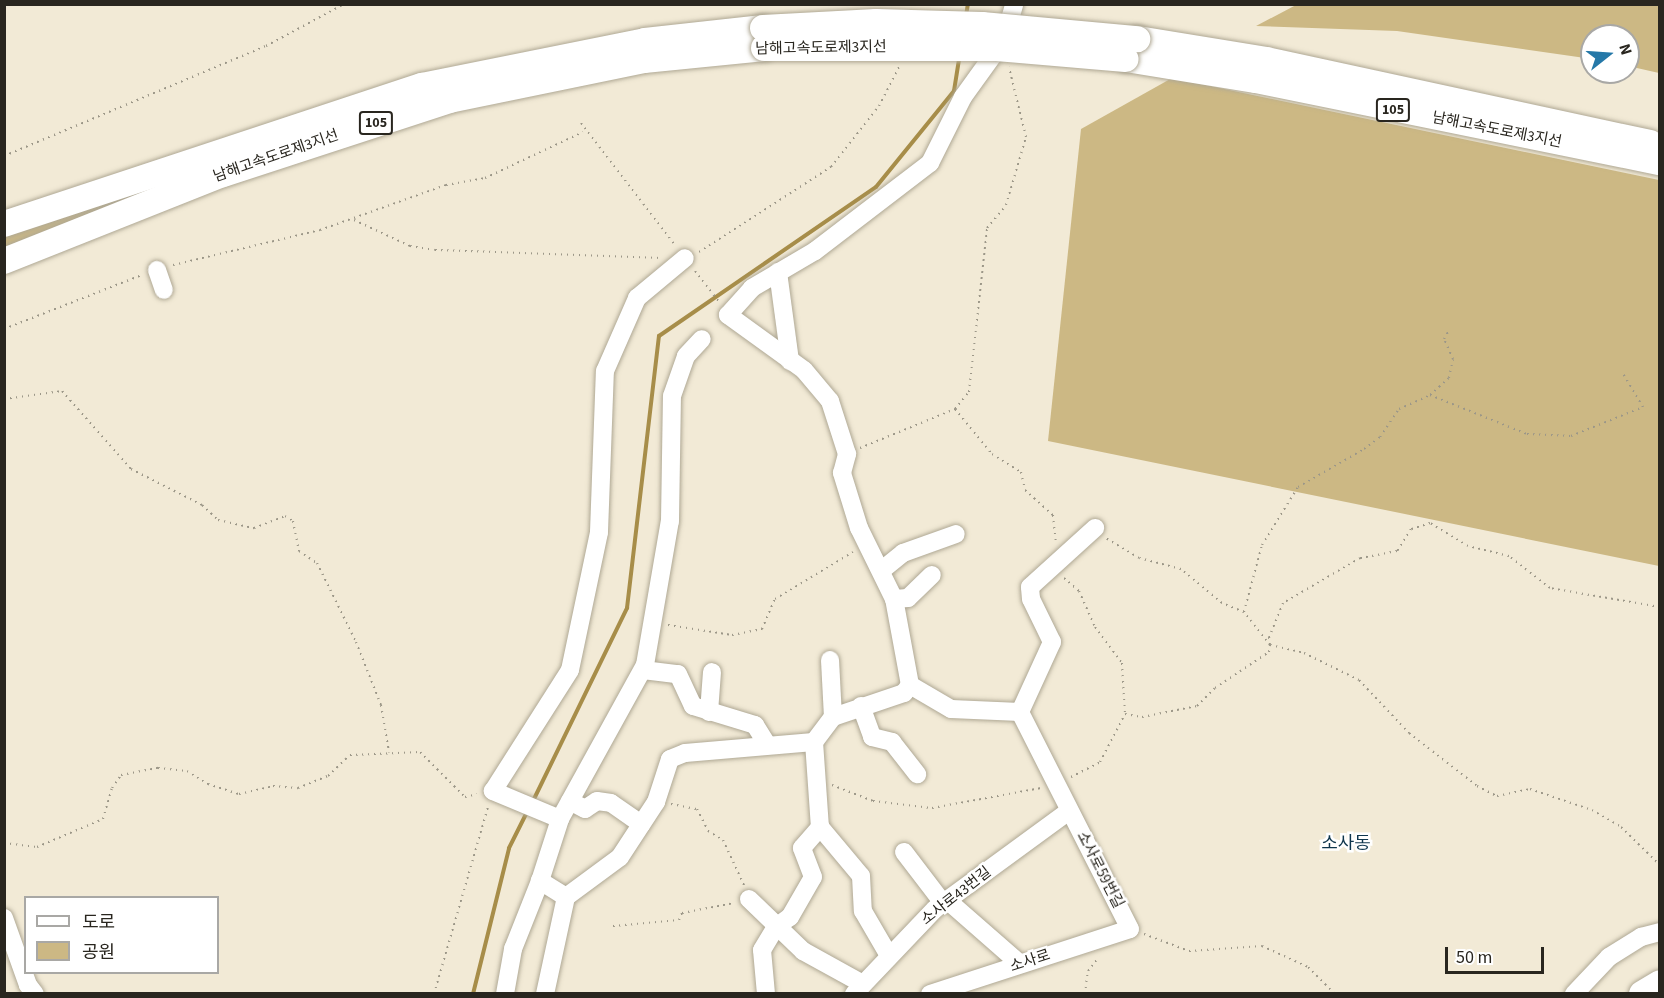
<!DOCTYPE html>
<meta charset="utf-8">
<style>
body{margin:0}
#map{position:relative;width:1664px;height:998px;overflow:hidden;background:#f2ead6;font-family:"Source Sans 3","Noto Sans KR",sans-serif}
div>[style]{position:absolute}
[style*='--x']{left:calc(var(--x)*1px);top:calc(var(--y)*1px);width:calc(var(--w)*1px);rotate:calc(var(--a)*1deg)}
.green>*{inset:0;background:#ccb884}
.stream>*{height:4px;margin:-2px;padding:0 2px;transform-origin:2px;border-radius:2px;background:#a78d49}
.path>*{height:2px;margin-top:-1px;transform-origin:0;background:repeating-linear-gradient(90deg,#9c9788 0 1.5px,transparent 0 6px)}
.roads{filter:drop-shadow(0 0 2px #afa894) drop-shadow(0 0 2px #afa894)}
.minor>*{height:18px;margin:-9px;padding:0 9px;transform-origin:9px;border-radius:9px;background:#fff}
.highway>*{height:26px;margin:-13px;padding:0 13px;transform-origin:13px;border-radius:13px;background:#fff}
.bridges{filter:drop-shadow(0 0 2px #afa894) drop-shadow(0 0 2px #afa894)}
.highway-bridge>*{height:26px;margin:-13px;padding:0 13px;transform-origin:13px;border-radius:13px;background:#fff}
span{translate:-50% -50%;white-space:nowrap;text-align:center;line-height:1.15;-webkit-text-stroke:5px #fff;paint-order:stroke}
.shield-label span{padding:2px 4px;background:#fff;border:2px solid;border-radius:4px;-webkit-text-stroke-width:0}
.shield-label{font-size:14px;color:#29261f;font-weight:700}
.street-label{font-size:15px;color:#29261f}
.quarter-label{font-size:18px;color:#0e354c}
.frame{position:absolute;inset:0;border:6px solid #29261f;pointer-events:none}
.legend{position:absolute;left:24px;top:896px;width:195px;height:78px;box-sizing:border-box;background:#fff;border:2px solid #a9a8a5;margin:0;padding:8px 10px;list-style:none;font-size:18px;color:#29261f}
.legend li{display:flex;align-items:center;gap:12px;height:30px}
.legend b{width:30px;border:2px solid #a9a8a5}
.north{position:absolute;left:1580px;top:24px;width:60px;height:60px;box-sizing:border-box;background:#fff;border:2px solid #a9a8a5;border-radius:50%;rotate:73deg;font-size:16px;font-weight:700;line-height:24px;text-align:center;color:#29261f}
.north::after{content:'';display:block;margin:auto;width:21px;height:27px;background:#2578a8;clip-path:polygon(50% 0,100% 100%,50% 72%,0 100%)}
.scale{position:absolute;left:1445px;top:947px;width:99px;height:27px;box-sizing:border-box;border:3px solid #29261f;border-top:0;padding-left:8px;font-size:18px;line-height:21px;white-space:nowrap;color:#29261f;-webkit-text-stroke:4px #fff;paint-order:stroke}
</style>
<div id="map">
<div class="green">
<div style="clip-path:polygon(1296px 5px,1659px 5px,1659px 73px,1628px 66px,1628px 36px,1592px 36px,1592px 59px,1397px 31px,1256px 26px)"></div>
<div style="clip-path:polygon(1172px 78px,1659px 180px,1659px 566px,1048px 441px,1081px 129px)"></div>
<div style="clip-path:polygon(228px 158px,5px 250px,5px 236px)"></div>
</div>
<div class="stream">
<div style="--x:966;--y:16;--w:12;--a:-81"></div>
<div style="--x:532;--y:803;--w:217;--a:-64"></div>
<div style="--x:627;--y:608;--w:274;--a:-83.3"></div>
<div style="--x:659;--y:336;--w:263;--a:-34.5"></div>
<div style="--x:876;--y:187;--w:124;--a:-50.9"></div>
<div style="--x:954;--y:91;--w:33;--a:-81"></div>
<div style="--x:473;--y:994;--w:150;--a:-76.1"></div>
<div style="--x:509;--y:848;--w:40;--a:-63.4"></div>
</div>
<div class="path">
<div style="--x:581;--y:123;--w:154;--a:52.4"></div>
<div style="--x:4;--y:156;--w:284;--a:-22.8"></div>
<div style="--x:266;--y:46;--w:89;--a:-28.3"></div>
<div style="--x:354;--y:220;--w:62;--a:24.9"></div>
<div style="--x:410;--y:246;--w:25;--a:9"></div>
<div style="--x:435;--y:250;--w:227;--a:2"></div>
<div style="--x:699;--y:252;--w:157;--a:-32.8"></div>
<div style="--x:831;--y:167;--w:78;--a:-51.8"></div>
<div style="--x:879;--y:106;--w:44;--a:-62.9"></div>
<div style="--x:173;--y:265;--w:151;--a:-13.4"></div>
<div style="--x:320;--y:230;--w:134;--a:-19.7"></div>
<div style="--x:446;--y:185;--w:40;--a:-10"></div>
<div style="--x:485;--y:178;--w:108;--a:-25.1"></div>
<div style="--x:695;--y:271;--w:39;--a:52"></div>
<div style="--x:4;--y:329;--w:148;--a:-21.4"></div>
<div style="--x:1430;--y:395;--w:105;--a:21.9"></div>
<div style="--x:1527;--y:434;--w:44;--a:2.6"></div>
<div style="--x:1571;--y:436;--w:78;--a:-21.9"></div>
<div style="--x:1643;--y:407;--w:39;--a:-121"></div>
<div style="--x:4;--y:399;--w:59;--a:-7.9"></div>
<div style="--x:62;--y:391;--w:104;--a:48.5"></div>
<div style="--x:131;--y:469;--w:80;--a:26.9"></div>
<div style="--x:202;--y:505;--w:22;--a:43"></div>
<div style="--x:218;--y:520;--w:37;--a:13"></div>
<div style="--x:254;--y:528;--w:33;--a:-21"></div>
<div style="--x:285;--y:516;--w:9;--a:32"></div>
<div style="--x:293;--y:521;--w:31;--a:79"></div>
<div style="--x:299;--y:551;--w:22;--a:34"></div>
<div style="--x:317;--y:563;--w:88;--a:63.7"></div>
<div style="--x:356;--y:642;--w:68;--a:68.4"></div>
<div style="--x:381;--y:705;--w:48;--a:80.3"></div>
<div style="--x:955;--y:409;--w:58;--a:50.6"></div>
<div style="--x:992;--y:454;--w:34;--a:32"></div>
<div style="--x:1021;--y:472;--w:18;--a:77"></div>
<div style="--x:1025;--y:490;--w:38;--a:42"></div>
<div style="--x:1053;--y:515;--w:27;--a:84"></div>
<div style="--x:860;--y:448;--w:103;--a:-22.3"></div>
<div style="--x:955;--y:409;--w:22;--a:-51"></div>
<div style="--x:969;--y:392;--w:165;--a:-83.7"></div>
<div style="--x:987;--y:228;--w:30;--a:-50"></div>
<div style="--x:1006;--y:205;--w:71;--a:-73.6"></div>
<div style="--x:1026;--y:137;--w:72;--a:-103.7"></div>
<div style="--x:1064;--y:578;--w:20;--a:41"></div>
<div style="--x:1079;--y:591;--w:39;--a:66"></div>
<div style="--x:1095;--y:627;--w:45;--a:53.1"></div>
<div style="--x:1122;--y:663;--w:51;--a:86.6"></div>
<div style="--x:1660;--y:607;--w:112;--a:-170.2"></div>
<div style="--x:1550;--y:588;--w:52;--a:-142"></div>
<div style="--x:1509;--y:556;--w:42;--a:-166.3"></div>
<div style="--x:1468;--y:546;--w:44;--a:-148.8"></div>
<div style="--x:1430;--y:523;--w:20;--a:162"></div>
<div style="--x:1411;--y:529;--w:26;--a:122"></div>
<div style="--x:1397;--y:551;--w:38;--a:169"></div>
<div style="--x:1360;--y:558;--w:89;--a:149.7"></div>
<div style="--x:1283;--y:603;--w:37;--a:112"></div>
<div style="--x:1269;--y:637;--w:8;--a:83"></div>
<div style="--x:1270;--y:645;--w:35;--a:13"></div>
<div style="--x:1304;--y:653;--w:61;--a:26.1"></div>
<div style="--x:1359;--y:680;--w:73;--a:46.7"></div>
<div style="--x:1409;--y:733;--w:86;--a:37.9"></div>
<div style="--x:1477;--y:786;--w:22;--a:27"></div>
<div style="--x:1497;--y:796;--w:34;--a:-12"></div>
<div style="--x:1530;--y:789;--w:65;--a:18.7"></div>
<div style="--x:1592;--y:810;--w:34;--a:30"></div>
<div style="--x:1621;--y:827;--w:54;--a:44.3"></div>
<div style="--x:1244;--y:612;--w:69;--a:-75"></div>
<div style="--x:1262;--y:545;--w:68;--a:-58.2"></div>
<div style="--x:1298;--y:487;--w:76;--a:-29.9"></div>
<div style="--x:1364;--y:449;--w:20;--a:-37"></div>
<div style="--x:1380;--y:437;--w:34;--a:-56"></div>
<div style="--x:1399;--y:409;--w:34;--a:-24"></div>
<div style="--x:1430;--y:395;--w:25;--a:-42"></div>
<div style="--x:1449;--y:378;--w:19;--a:-78"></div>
<div style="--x:1453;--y:359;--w:22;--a:-114"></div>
<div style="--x:1444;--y:339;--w:8;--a:-60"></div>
<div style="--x:668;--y:625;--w:65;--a:8.9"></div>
<div style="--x:732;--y:635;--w:31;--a:-11"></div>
<div style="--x:762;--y:629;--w:33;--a:-67"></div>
<div style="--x:775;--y:599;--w:91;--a:-31.1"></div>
<div style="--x:1071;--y:777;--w:33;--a:-27"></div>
<div style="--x:1100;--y:762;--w:54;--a:-62.5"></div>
<div style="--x:1125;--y:714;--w:17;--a:10"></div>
<div style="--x:1142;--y:717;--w:56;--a:-11.3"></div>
<div style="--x:1197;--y:706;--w:25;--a:-45"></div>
<div style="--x:1215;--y:688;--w:65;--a:-33.7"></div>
<div style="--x:1269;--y:652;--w:7;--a:-82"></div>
<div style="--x:1270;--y:645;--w:42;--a:-128.2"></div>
<div style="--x:1244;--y:612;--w:24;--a:-158"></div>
<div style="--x:1222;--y:603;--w:53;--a:-140.3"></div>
<div style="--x:1181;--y:569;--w:43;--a:-165.3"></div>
<div style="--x:1139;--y:558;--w:39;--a:-149"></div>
<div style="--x:832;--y:785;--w:44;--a:21.3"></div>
<div style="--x:873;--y:801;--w:59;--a:6.8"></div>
<div style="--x:932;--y:808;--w:111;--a:-10.4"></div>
<div style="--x:671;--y:804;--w:26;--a:11"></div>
<div style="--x:697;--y:809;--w:25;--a:63"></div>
<div style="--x:708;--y:831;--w:17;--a:31"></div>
<div style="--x:723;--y:840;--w:50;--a:65"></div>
<div style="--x:4;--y:843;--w:33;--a:7"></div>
<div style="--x:37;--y:847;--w:72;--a:-23"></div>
<div style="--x:103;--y:819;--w:32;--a:-74"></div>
<div style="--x:112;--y:788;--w:16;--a:-55"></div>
<div style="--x:121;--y:775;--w:38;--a:-11"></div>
<div style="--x:158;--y:768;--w:29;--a:6"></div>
<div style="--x:187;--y:771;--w:25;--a:32"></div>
<div style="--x:208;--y:784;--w:33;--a:18"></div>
<div style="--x:239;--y:794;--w:35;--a:-13"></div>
<div style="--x:273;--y:786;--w:25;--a:5"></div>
<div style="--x:298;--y:788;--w:32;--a:-22"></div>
<div style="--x:328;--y:776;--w:30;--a:-44"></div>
<div style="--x:350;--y:755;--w:70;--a:-2.5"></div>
<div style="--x:420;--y:752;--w:64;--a:45"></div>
<div style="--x:465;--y:797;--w:12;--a:-14"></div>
<div style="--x:613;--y:926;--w:66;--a:-5.2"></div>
<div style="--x:679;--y:920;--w:8;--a:-67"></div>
<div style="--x:682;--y:913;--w:53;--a:-10.9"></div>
<div style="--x:1144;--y:934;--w:48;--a:20.7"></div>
<div style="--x:1189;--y:951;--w:73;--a:-3.9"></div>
<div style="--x:1262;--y:946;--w:51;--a:24.5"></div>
<div style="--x:1308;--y:967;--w:38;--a:45"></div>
<div style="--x:434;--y:994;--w:195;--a:-73.9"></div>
<div style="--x:1085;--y:994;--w:23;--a:-83"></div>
<div style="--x:1088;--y:971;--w:18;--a:-52"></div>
</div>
<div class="roads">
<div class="minor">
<div style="--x:157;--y:270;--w:21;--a:71"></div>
<div style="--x:778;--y:272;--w:90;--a:82.3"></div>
<div style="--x:882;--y:570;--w:27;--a:-39"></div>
<div style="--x:903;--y:553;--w:56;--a:-19.7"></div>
<div style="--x:894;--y:599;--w:14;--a:-4"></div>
<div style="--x:908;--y:598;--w:33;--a:-44"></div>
<div style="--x:830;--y:660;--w:57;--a:87"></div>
<div style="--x:643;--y:670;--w:35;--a:7"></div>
<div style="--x:678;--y:674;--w:35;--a:65"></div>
<div style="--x:693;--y:706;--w:65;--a:17"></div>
<div style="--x:755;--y:725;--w:22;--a:58"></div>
<div style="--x:861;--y:706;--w:33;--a:70"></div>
<div style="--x:872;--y:737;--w:21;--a:14"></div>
<div style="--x:892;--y:742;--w:41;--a:52"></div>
<div style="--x:709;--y:712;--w:40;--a:-85.7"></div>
<div style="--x:1020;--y:712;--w:77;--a:-65.4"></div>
<div style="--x:1052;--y:642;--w:48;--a:-116"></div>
<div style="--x:1031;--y:599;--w:12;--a:-95"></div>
<div style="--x:1030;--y:587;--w:88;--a:-42.2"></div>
<div style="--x:814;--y:742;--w:85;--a:86"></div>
<div style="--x:820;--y:827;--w:64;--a:50.1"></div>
<div style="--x:861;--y:876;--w:35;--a:87"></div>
<div style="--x:863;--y:911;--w:50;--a:59.8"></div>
<div style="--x:570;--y:801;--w:17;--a:28"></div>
<div style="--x:585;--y:809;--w:14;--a:-34"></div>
<div style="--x:597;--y:801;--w:14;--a:8"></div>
<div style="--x:611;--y:803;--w:37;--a:35"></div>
<div style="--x:560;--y:819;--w:73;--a:-157.3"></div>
<div style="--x:493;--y:791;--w:143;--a:-57.5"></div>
<div style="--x:570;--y:670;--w:141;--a:-78.1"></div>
<div style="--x:599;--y:532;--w:161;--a:-87.9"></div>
<div style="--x:605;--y:371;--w:80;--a:-66.3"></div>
<div style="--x:637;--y:298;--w:62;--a:-39.8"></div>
<div style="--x:904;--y:852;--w:64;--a:52.6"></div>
<div style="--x:566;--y:897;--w:31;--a:-148"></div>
<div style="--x:540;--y:881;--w:65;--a:-72.1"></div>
<div style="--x:560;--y:819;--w:176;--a:-61.1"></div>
<div style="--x:645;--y:665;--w:146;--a:-80.2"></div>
<div style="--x:670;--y:521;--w:125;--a:-89.1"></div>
<div style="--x:672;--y:396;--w:42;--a:-70.7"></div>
<div style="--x:686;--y:356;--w:23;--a:-47"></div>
<div style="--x:749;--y:899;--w:75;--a:43.9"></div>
<div style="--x:803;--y:951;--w:66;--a:28.9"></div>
<div style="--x:947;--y:900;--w:97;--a:41.2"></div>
<div style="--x:4;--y:918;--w:71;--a:70.3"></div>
<div style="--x:28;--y:985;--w:11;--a:52"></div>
<div style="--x:505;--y:994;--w:46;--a:-79.9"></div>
<div style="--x:513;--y:949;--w:73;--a:-68.3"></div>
<div style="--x:545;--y:994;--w:99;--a:-77.8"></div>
<div style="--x:566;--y:897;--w:67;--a:-36.5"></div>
<div style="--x:620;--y:857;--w:66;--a:-56.8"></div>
<div style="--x:656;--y:802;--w:45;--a:-72"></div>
<div style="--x:670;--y:759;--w:16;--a:-22"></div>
<div style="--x:685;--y:753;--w:129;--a:-4.9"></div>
<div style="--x:814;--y:742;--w:31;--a:-53"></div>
<div style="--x:833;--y:717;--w:75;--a:-18.7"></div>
<div style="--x:904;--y:693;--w:10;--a:-53"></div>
<div style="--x:766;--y:994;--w:44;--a:-95.2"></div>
<div style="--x:762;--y:950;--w:27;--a:-59"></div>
<div style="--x:776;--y:927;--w:17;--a:-36"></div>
<div style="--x:790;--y:917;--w:46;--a:-60.1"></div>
<div style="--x:813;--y:877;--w:31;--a:-111"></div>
<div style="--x:802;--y:848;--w:28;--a:-49"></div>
<div style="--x:854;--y:994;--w:117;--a:-46.4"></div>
<div style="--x:935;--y:909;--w:166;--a:-36.2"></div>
<div style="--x:930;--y:994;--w:210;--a:-18"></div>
<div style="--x:1130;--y:929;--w:243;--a:-116.9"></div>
<div style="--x:1020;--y:712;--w:69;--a:-177.5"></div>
<div style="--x:951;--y:709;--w:48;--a:-149.7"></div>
<div style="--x:910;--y:685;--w:87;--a:-100.5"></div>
<div style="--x:894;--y:599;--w:79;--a:-116.2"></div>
<div style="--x:859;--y:528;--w:58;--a:-107.2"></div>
<div style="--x:842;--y:473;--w:20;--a:-75"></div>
<div style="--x:847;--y:454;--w:56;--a:-107.8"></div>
<div style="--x:830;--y:401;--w:40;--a:-130"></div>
<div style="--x:804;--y:370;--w:94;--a:-144.1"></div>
<div style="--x:728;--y:315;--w:36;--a:-48"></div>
<div style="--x:752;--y:288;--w:73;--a:-30.4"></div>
<div style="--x:815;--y:251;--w:145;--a:-37.4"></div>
<div style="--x:930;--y:163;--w:74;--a:-63.4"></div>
<div style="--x:963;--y:97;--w:70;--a:-54.3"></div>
<div style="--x:1004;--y:40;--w:37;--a:-74"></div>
<div style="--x:1574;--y:994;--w:51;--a:-46.6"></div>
<div style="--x:1609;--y:957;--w:38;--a:-32"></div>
<div style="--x:1641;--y:937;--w:20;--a:-15"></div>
</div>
<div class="highway">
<div style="--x:1137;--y:39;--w:131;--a:9.2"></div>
<div style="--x:1266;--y:60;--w:393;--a:12.2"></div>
<div style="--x:1126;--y:59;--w:132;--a:9.2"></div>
<div style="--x:1256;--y:80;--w:412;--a:11.5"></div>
<div style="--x:4;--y:224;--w:440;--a:-18.3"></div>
<div style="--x:422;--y:86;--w:227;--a:-11.4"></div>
<div style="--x:645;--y:41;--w:119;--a:-6.3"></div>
<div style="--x:4;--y:261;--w:236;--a:-21.7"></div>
<div style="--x:223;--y:174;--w:238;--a:-18.1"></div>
<div style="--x:449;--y:100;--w:199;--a:-11.6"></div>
<div style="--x:644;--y:60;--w:121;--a:-5.7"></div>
<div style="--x:1642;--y:994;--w:21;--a:-31"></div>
</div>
</div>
<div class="bridges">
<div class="highway-bridge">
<div style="--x:763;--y:28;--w:113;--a:-3"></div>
<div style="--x:876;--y:22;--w:106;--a:1.6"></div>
<div style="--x:982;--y:25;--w:156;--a:5.2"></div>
<div style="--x:764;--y:48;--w:233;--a:0"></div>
<div style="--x:997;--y:48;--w:129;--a:4.9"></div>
</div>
</div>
<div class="shield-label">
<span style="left:1393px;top:110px">105</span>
<span style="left:376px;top:123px">105</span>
</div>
<div class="street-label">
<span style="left:821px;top:48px;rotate:-1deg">남해고속도로제3지선</span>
<span style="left:1497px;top:130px;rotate:11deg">남해고속도로제3지선</span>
<span style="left:276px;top:156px;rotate:-19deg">남해고속도로제3지선</span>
<span style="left:1100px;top:870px;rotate:63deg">소사로59번길</span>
<span style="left:956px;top:896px;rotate:-38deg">소사로43번길</span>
<span style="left:1030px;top:961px;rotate:-18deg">소사로</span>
</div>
<div class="quarter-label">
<span style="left:1346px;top:844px">소사동</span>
</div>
<div class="frame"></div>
<ul class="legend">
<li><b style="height:8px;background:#fff"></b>도로</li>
<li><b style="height:16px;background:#ccb884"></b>공원</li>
</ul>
<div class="north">N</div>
<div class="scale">50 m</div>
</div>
